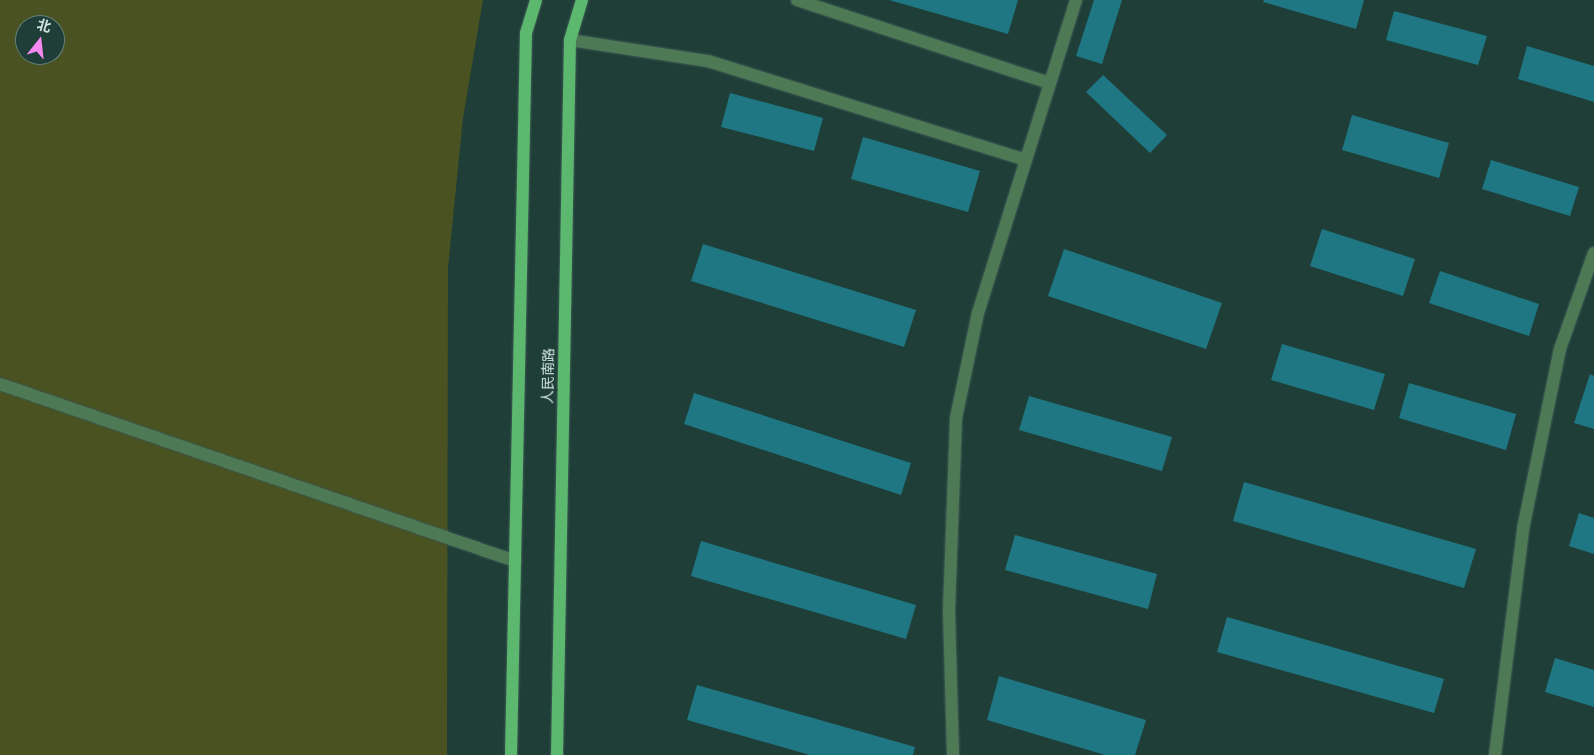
<!DOCTYPE html>
<meta charset="utf-8">
<style>
body{margin:0}
#map{position:relative;width:1594px;height:755px;overflow:hidden;background:#1e3e37;font-family:Figtree,"Noto Sans SC",sans-serif}
div>[style]{position:absolute}
[style*='--x']{left:calc(var(--x)*1px);top:calc(var(--y)*1px);width:calc(var(--w)*1px);rotate:calc(var(--a)*1deg)}
.green>*{inset:0;background:#495220}
.building>*{inset:0;background:#1f7783}
.roads{filter:drop-shadow(0 0 1px #3e5c55) drop-shadow(0 0 1px #3e5c55)}
.service>*{height:12px;margin:-6px;padding:0 6px;transform-origin:6px;border-radius:6px;background:#4e7955}
.primary>*{height:12px;margin:-6px;padding:0 6px;transform-origin:6px;border-radius:6px;background:#5cb86f}
span{translate:-50% -50%;white-space:nowrap;text-align:center;line-height:1.15;-webkit-text-stroke:4.5px #1e3e37;paint-order:stroke}
.street-label{font-size:14px;color:#d2e4df}
.north{position:absolute;left:15px;top:15px;width:50px;height:50px;box-sizing:border-box;background:#1e3e37;border:1px solid #66807a;border-radius:50%;rotate:16deg;font-size:14px;font-weight:700;line-height:20px;text-align:center;color:#d2e4df}
.north::after{content:'';display:block;margin:auto;width:18px;height:22px;background:#f489f0;clip-path:polygon(50% 0,100% 100%,50% 72%,0 100%)}
</style>
<div id="map">
<div class="green">
<div style="clip-path:polygon(evenodd,0 0,483px 0,463px 118px,448px 268px,447px 755px,0 755px,0 0,25px 25px,55px 25px,55px 55px,25px 55px,25px 25px)"></div>
</div>
<div class="building">
<div style="clip-path:polygon(889px 0,1018px 0,1008px 34px)"></div>
<div style="clip-path:polygon(1094px 0,1122px 0,1102px 64px,1076px 56px)"></div>
<div style="clip-path:polygon(1264px 0,1364px 0,1356px 29px,1263px 2px)"></div>
<div style="clip-path:polygon(1394px 11px,1487px 36px,1478px 65px,1386px 40px)"></div>
<div style="clip-path:polygon(1527px 46px,1594px 66px,1594px 102px,1518px 79px)"></div>
<div style="clip-path:polygon(1103px 75px,1167px 135px,1150px 153px,1086px 92px)"></div>
<div style="clip-path:polygon(730px 93px,823px 118px,814px 151px,721px 127px)"></div>
<div style="clip-path:polygon(1352px 115px,1449px 143px,1439px 178px,1342px 150px)"></div>
<div style="clip-path:polygon(863px 137px,980px 171px,968px 212px,851px 179px)"></div>
<div style="clip-path:polygon(1491px 160px,1579px 187px,1570px 216px,1482px 189px)"></div>
<div style="clip-path:polygon(1322px 229px,1415px 259px,1403px 296px,1310px 266px)"></div>
<div style="clip-path:polygon(703px 244px,916px 310px,904px 347px,691px 281px)"></div>
<div style="clip-path:polygon(1064px 249px,1222px 303px,1206px 349px,1048px 296px)"></div>
<div style="clip-path:polygon(1440px 271px,1539px 304px,1529px 336px,1429px 303px)"></div>
<div style="clip-path:polygon(1282px 344px,1385px 374px,1374px 410px,1271px 380px)"></div>
<div style="clip-path:polygon(1590px 374px,1594px 376px,1594px 429px,1574px 423px)"></div>
<div style="clip-path:polygon(1409px 383px,1516px 414px,1506px 450px,1399px 418px)"></div>
<div style="clip-path:polygon(694px 393px,911px 463px,901px 495px,684px 424px)"></div>
<div style="clip-path:polygon(1029px 396px,1172px 437px,1162px 471px,1019px 430px)"></div>
<div style="clip-path:polygon(1244px 482px,1476px 549px,1464px 588px,1233px 521px)"></div>
<div style="clip-path:polygon(1579px 513px,1594px 518px,1594px 554px,1569px 546px)"></div>
<div style="clip-path:polygon(1015px 535px,1157px 574px,1148px 609px,1005px 570px)"></div>
<div style="clip-path:polygon(701px 541px,916px 605px,906px 639px,691px 576px)"></div>
<div style="clip-path:polygon(1227px 617px,1444px 679px,1434px 713px,1217px 652px)"></div>
<div style="clip-path:polygon(1555px 658px,1594px 670px,1594px 707px,1545px 692px)"></div>
<div style="clip-path:polygon(999px 676px,1146px 720px,1135px 755px,1105px 755px,987px 720px)"></div>
<div style="clip-path:polygon(697px 685px,915px 747px,913px 755px,810px 755px,687px 720px)"></div>
</div>
<div class="roads">
<div class="service">
<div style="--x:797;--y:0;--w:266;--a:18.2"></div>
<div style="--x:570;--y:40;--w:140;--a:8.7"></div>
<div style="--x:708;--y:61;--w:333;--a:17.3"></div>
<div style="--x:0;--y:384;--w:545;--a:18.97"></div>
<div style="--x:953;--y:755;--w:145;--a:-91.6"></div>
<div style="--x:949;--y:610;--w:192;--a:-87.9"></div>
<div style="--x:956;--y:418;--w:107;--a:-78.2"></div>
<div style="--x:978;--y:313;--w:328;--a:-72.6"></div>
<div style="--x:1495;--y:755;--w:228;--a:-82.9"></div>
<div style="--x:1523;--y:529;--w:184;--a:-78.4"></div>
<div style="--x:1560;--y:349;--w:102;--a:-70.5"></div>
</div>
<div class="primary">
<div style="--x:511;--y:755;--w:722;--a:-88.81"></div>
<div style="--x:526;--y:33;--w:34;--a:-73"></div>
<div style="--x:557;--y:755;--w:715;--a:-88.96"></div>
<div style="--x:570;--y:40;--w:42;--a:-73.3"></div>
</div>
</div>
<div class="street-label">
<span style="left:549px;top:376px;rotate:-89deg">人民南路</span>
</div>
<div class="north">北</div>
</div>
